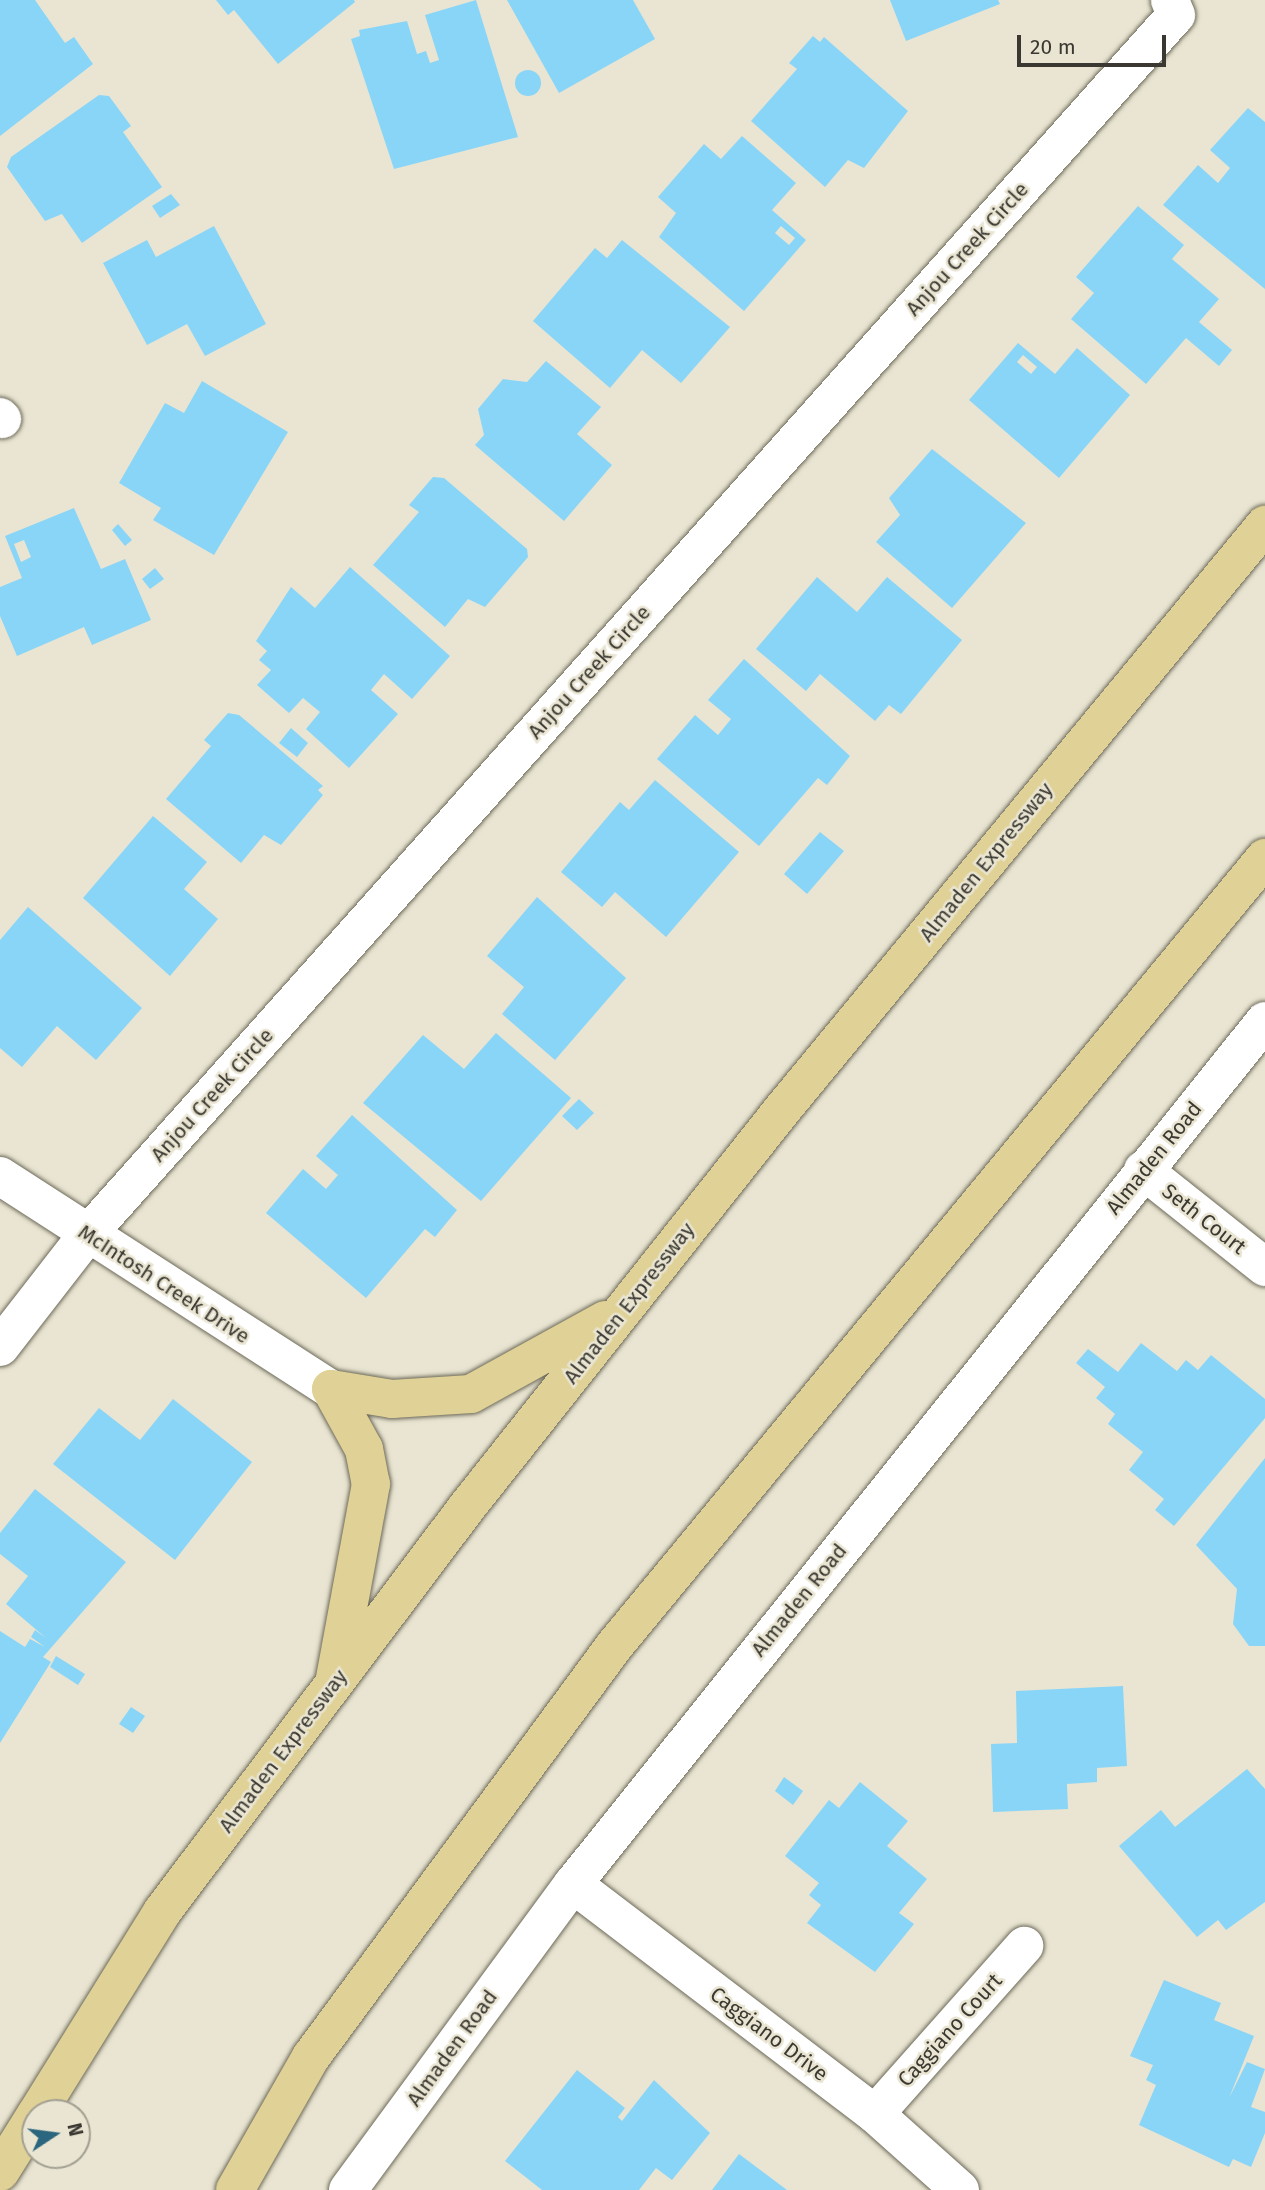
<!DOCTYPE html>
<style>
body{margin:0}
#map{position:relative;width:1265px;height:2190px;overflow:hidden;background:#e9e5d2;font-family:"Fira Sans",sans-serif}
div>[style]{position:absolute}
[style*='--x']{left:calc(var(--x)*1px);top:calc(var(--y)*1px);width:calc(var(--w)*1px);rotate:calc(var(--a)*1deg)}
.building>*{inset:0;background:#89d5f8}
.round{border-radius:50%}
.roads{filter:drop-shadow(0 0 2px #6d6959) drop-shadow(0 0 2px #6d6959)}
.minor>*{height:38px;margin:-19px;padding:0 19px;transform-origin:19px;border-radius:19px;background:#fff}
.major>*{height:38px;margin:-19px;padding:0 19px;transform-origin:19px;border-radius:19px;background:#e0d296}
span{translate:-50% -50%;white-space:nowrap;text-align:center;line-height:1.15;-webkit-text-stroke:5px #e9e5d2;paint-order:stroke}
.street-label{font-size:21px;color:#3a3831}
.north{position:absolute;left:21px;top:2099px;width:70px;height:70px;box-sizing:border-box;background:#e9e5d2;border:2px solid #a3a092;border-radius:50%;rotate:77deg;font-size:19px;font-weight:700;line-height:28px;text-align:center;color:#3a3831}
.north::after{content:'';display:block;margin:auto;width:24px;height:32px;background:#2b667e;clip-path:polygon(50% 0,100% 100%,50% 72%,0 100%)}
.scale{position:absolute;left:1017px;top:35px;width:149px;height:32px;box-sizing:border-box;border:4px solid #3a3831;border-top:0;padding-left:9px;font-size:21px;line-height:24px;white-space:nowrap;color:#3a3831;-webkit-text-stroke:5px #e9e5d2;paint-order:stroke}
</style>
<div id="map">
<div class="building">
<div style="clip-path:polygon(0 0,35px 0,65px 43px,74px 37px,93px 64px,0 136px)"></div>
<div style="clip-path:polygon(216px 0,354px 0,355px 2px,278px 64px,234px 10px,228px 15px)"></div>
<div style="clip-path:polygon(476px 0,518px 137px,394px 169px,351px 39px,360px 36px,359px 30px,407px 21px,417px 54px,426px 51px,430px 63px,439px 60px,425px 15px)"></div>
<div style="clip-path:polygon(507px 0,633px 0,655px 39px,559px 93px)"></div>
<div style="clip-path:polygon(890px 0,998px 0,1000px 4px,906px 41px)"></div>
<div style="clip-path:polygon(813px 36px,820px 42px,824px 37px,908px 111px,864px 168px,848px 160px,825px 187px,751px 121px,797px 69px,789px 63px)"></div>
<div class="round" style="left:515px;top:70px;width:26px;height:26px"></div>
<div style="clip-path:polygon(99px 95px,109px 96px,131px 126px,123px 132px,162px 187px,82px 243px,62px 214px,45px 221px,7px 167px,11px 157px)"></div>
<div style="clip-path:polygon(1248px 108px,1265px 122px,1265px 289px,1163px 205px,1198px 165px,1218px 183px,1230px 168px,1210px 150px)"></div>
<div style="clip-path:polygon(evenodd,742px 136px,796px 183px,772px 210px,806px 240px,744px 311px,659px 237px,676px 213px,658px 197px,704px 144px,721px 159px,742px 136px,781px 226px,795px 238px,789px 245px,775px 233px,781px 226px)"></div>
<div style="clip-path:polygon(171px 194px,180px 205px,160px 218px,152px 206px)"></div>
<div style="clip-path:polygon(1138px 206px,1184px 245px,1172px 259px,1219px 299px,1199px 322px,1232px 350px,1219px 366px,1186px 338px,1146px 384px,1071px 319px,1094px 293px,1076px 277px)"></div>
<div style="clip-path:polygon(214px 226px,266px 324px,205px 356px,187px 324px,147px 345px,103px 263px,147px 240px,156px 257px)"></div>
<div style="clip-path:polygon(622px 240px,730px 327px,681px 383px,642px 350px,610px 388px,533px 321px,595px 248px,607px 258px)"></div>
<div style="clip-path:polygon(evenodd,1018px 343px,1055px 374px,1077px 348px,1130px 395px,1059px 478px,969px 400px,1018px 343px,1023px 355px,1037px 367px,1031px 374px,1017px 362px,1023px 355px)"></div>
<div style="clip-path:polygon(546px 361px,601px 407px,577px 434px,612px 465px,564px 521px,475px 445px,484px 435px,478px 409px,503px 379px,527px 382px)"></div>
<div style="clip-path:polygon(202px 381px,288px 432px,214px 555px,153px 520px,161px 508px,119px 483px,165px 403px,184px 413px)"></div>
<div style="clip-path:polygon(932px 449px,1026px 523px,952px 608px,876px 542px,900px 515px,889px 498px)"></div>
<div style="clip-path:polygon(433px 477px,444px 478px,527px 549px,528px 557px,485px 607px,468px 599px,445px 627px,373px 565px,419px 512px,409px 505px)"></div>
<div style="clip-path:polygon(evenodd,74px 508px,101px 569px,125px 559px,151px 620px,92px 645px,84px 627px,17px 656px,0 616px,0 587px,22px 578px,5px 536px,74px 508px,24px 540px,31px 557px,21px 562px,14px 544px,24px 540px)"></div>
<div style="clip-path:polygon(118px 524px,132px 540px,125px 546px,112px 530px)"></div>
<div style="clip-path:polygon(350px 567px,450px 656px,412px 699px,384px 674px,371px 690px,398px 714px,349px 768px,306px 729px,320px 712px,303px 698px,289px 713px,257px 685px,271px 670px,259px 660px,267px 651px,256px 641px,291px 587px,315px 608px)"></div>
<div style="clip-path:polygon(155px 568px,164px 579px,150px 589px,142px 579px)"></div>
<div style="clip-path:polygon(817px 577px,857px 612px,887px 577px,962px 640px,901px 714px,889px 705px,875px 721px,820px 674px,806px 691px,756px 649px)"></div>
<div style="clip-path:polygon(744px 659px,850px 756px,827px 785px,818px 778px,759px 846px,657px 759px,695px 715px,718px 735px,731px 719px,708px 700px)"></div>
<div style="clip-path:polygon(228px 713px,239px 715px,323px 786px,318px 790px,323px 795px,281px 845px,264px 835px,241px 863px,166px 799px,211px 746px,204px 740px)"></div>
<div style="clip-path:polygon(291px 728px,308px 743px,297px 757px,279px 743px)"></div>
<div style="clip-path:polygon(655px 780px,739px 852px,666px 937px,615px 892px,602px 907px,561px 872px,620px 802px,629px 810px)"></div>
<div style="clip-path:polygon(153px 816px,207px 862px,184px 889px,218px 919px,170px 976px,83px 898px)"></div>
<div style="clip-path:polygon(820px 832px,844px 851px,807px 894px,784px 874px)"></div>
<div style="clip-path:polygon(537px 897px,626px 978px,555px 1060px,502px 1014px,524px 987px,487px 956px)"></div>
<div style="clip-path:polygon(28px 907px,142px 1008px,96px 1060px,57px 1026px,22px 1067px,0 1048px,0 940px)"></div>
<div style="clip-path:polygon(496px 1033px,571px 1098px,481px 1201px,363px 1103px,423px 1035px,464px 1069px)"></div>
<div style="clip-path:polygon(579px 1099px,594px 1113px,577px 1130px,562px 1116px)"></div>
<div style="clip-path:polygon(352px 1115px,457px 1210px,435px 1237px,425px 1229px,366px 1298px,266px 1213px,303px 1169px,326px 1189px,338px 1175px,316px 1156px)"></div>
<div style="clip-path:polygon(1141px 1343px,1177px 1371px,1186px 1360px,1198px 1370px,1211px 1355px,1265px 1399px,1265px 1418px,1174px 1526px,1155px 1510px,1164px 1499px,1129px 1470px,1143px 1452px,1108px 1424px,1115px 1414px,1096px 1398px,1105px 1387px,1076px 1363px,1088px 1349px,1118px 1372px)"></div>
<div style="clip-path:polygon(173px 1399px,252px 1462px,175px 1560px,53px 1464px,99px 1408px,140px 1440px)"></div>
<div style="clip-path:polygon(1265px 1458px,1265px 1646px,1249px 1646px,1233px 1624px,1237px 1589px,1196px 1545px)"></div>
<div style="clip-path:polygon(35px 1489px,126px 1562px,43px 1657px,51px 1662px,0 1743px,0 1631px,25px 1647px,30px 1639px,45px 1647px,31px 1637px,35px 1630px,46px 1638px,6px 1604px,28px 1576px,0 1554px,0 1533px)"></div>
<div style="clip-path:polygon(56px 1656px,85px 1674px,78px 1685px,50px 1667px)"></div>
<div style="clip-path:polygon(1123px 1686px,1127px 1766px,1097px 1768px,1097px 1782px,1067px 1784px,1068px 1809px,993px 1812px,991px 1744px,1017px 1743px,1016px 1691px)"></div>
<div style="clip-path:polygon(131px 1707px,145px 1716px,133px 1733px,119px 1724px)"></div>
<div style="clip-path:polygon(1247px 1769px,1265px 1789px,1265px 1902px,1226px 1930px,1218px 1920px,1197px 1937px,1119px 1846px,1161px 1810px,1175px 1827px)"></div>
<div style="clip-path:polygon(784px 1777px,803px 1791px,793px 1805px,775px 1791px)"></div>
<div style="clip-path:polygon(860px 1782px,908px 1821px,887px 1846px,927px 1879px,899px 1913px,914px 1924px,875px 1972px,807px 1923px,821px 1905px,809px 1895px,819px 1883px,785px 1856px,829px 1800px,839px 1808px)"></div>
<div style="clip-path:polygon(1164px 1980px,1221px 2003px,1214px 2020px,1254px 2036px,1229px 2098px,1247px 2062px,1265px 2069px,1251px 2107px,1265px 2112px,1265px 2133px,1251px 2167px,1233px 2159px,1229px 2167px,1139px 2125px,1156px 2085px,1146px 2080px,1153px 2065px,1130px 2056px)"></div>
<div style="clip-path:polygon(577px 2070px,625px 2108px,618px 2117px,622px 2121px,654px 2080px,710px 2133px,672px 2180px,656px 2168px,639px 2190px,542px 2190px,505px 2161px)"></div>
<div style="clip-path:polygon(739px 2154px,787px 2190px,712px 2190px)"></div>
</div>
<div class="roads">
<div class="minor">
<div style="--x:0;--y:417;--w:3;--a:45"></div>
<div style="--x:1143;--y:1170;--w:156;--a:38.5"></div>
<div style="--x:0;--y:1176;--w:394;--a:32.8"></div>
<div style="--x:0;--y:1347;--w:142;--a:-52.2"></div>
<div style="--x:87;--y:1235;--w:1635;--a:-48.25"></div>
<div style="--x:1176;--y:15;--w:16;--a:-112"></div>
<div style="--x:573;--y:1884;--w:380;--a:37.3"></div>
<div style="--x:875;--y:2114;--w:114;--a:41.8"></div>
<div style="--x:875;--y:2114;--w:225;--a:-48.4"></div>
<div style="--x:348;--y:2190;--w:380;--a:-53.7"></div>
<div style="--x:573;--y:1884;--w:1106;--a:-51.28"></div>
</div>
<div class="major">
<div style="--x:331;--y:1389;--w:62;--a:9.3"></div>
<div style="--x:392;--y:1399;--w:79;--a:-3.6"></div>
<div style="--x:471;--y:1394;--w:153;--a:-28.9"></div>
<div style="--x:331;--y:1389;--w:68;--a:61.2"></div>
<div style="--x:364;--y:1449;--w:36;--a:79"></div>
<div style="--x:371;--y:1484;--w:197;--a:100.5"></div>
<div style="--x:37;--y:2113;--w:237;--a:-58.1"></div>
<div style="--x:162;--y:1912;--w:507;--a:-53.02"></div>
<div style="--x:467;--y:1507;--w:507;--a:-51.57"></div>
<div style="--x:782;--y:1110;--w:759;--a:-50.46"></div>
<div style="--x:0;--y:2172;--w:66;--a:-58"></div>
<div style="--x:235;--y:2190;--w:153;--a:-60.3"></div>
<div style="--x:311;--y:2057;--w:512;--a:-53.58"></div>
<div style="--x:615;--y:1645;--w:1021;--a:-50.45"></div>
</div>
</div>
<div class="street-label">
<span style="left:967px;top:249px;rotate:-48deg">Anjou Creek Circle</span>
<span style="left:589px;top:672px;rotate:-48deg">Anjou Creek Circle</span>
<span style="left:986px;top:862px;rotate:-51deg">Almaden Expressway</span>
<span style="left:212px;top:1095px;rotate:-48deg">Anjou Creek Circle</span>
<span style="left:1154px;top:1158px;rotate:-51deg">Almaden Road</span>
<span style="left:1204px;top:1219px;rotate:38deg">Seth Court</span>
<span style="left:164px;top:1284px;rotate:33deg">McIntosh Creek Drive</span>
<span style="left:629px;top:1303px;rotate:-52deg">Almaden Expressway</span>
<span style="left:799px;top:1600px;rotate:-51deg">Almaden Road</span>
<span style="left:283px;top:1751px;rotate:-53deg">Almaden Expressway</span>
<span style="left:950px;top:2030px;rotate:-48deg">Caggiano Court</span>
<span style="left:769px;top:2034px;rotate:37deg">Caggiano Drive</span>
<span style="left:452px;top:2048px;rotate:-54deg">Almaden Road</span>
</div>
<div class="north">N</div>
<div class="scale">20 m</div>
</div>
